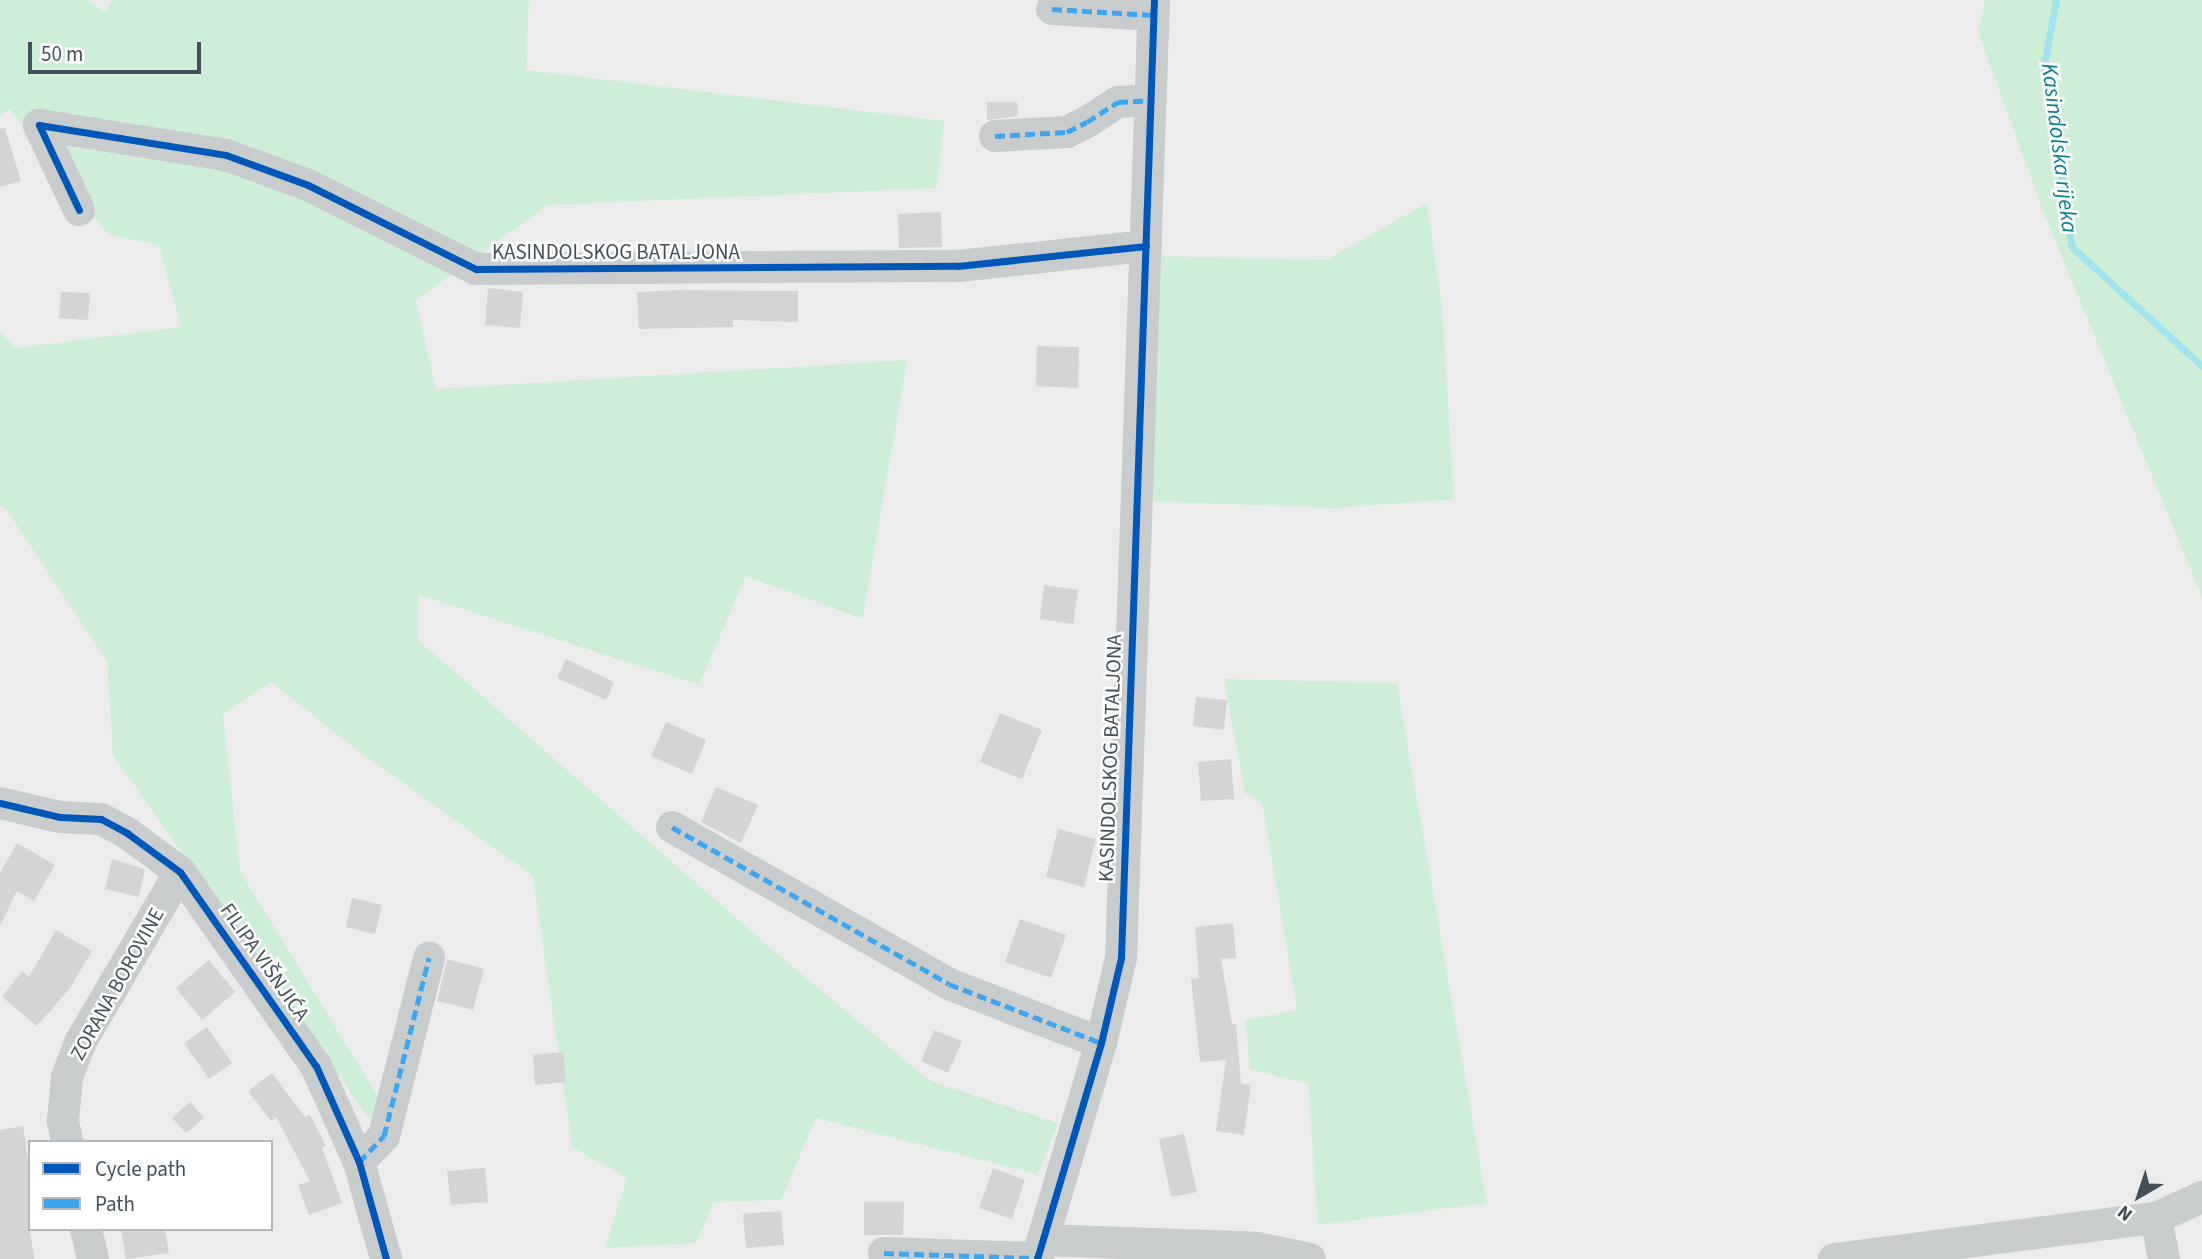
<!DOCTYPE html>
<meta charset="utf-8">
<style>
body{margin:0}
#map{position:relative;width:2202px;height:1259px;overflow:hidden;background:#edecec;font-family:"Source Sans 3",sans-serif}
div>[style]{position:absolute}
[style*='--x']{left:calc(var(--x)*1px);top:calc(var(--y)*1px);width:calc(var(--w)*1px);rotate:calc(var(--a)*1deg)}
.green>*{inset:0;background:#cfeed8}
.stream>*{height:7px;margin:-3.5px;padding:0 3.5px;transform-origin:3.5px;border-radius:3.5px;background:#a2e3ed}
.building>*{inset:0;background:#d4d4d6}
.minor>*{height:32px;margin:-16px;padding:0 16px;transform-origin:16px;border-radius:16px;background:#c8cccd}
.quiet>*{height:5px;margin-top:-2.5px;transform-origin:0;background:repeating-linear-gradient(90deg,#3fa5ed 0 10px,transparent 0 15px)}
.cycleway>*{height:7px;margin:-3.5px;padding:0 3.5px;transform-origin:3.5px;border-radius:3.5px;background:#0057b8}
span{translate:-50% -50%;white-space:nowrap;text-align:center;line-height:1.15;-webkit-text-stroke:5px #fff;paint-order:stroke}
.street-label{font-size:21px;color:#435059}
.water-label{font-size:23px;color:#097e90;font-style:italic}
.legend{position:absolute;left:28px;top:1140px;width:245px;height:91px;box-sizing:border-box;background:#fff;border:2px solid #b4b9bd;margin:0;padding:9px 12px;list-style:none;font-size:21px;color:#435059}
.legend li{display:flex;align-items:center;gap:14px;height:35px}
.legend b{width:35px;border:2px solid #b4b9bd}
.north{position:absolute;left:2104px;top:1161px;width:70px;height:70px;-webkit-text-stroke:5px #fff;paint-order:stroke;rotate:219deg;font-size:19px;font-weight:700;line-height:28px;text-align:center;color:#435059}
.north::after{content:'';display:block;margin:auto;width:24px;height:32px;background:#435059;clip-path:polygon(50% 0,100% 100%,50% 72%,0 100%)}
.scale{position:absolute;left:28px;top:42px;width:173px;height:32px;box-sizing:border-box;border:4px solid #435059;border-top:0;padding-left:9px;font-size:21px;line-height:24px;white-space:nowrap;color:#435059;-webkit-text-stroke:5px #fff;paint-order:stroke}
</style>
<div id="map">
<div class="green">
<div style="clip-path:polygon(0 0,88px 0,105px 12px,112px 0,529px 0,526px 70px,944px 121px,937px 188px,548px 205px,416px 300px,436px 389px,907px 360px,863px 619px,746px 576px,699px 685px,419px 595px,418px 640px,781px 957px,930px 1081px,1058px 1123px,1038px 1174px,816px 1118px,781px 1200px,714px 1202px,696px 1243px,605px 1248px,627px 1178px,572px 1147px,533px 876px,350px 745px,272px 682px,223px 714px,240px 871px,388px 1113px,373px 1124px,113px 755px,107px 661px,6px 509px,0 505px,0 332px,16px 348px,181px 327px,159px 245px,109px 235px,10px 109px,0 115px)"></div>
<div style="clip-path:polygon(1985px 0,2202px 0,2202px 597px,2043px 211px,1978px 32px)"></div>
<div style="clip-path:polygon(1427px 203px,1442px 305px,1454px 499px,1336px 508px,1146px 501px,1155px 256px,1326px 260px)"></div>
<div style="clip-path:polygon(1224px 679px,1397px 683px,1487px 1203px,1318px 1225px,1308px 1084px,1250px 1069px,1245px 1020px,1297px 1010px,1262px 803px,1245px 793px)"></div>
</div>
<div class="stream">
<div style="--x:2056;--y:0;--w:66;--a:100.5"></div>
<div style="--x:2044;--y:65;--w:184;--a:81.3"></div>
<div style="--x:2072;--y:247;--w:176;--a:42.5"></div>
</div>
<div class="building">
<div style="clip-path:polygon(987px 102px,1017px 102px,1018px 116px,987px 120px)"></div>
<div style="clip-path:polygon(5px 128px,21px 181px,0 187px,0 129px)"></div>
<div style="clip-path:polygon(941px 212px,942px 247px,899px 248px,898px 214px)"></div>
<div style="clip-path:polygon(488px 288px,523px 292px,520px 328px,485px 325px)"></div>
<div style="clip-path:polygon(679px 290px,798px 291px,798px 322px,733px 320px,733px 327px,639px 329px,637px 292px)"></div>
<div style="clip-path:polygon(61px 292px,90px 293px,88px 320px,59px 318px)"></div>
<div style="clip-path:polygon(1037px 346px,1079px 347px,1078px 388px,1036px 386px)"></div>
<div style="clip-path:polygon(1044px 585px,1078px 590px,1073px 624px,1040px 619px)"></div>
<div style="clip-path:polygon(566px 659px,614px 682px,606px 700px,557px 678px)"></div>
<div style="clip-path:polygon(1196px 697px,1227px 700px,1224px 730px,1193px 726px)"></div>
<div style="clip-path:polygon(1000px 713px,1042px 730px,1022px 779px,980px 762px)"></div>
<div style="clip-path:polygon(666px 722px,706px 740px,692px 774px,651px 756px)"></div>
<div style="clip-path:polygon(1231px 759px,1234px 799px,1201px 801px,1198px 762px)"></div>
<div style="clip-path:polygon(716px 787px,758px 805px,741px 843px,701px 822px)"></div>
<div style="clip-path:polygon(1058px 829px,1096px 839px,1084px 887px,1046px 877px)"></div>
<div style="clip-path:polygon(17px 843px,55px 865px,34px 901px,17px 891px,0 926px,0 873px)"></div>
<div style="clip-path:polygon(112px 859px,145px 869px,139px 897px,105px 889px)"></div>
<div style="clip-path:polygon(352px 898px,382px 905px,375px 934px,346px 927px)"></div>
<div style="clip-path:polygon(1020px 919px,1066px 935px,1051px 978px,1005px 962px)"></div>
<div style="clip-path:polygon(1233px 923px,1236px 958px,1221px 959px,1232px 1024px,1236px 1024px,1241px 1083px,1251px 1085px,1244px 1135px,1216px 1131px,1226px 1060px,1200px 1062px,1191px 979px,1199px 978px,1195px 927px)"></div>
<div style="clip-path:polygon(56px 930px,92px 951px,70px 988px,37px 1026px,2px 997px,22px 971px,29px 977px)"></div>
<div style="clip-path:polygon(447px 959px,484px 969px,473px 1010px,437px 1001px)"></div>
<div style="clip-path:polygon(209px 960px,235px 992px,202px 1020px,176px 988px)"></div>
<div style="clip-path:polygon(207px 1027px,232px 1063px,209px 1079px,184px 1043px)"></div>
<div style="clip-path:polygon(934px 1030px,962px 1041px,948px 1073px,921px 1061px)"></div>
<div style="clip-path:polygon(563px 1052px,566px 1082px,535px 1085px,533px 1055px)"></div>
<div style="clip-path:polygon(272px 1073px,305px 1117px,310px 1115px,326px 1146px,322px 1148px,342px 1203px,309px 1215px,298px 1185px,310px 1181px,276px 1117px,271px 1121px,248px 1091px)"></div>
<div style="clip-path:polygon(190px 1102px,204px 1118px,186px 1133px,172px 1118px)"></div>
<div style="clip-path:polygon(23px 1126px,29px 1167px,30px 1229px,34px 1259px,0 1259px,0 1130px)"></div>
<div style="clip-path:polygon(1184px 1134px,1197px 1192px,1171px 1197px,1159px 1139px)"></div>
<div style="clip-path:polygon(485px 1168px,488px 1202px,451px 1205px,447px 1171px)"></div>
<div style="clip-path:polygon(993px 1168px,1025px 1180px,1012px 1219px,979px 1208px)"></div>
<div style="clip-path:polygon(864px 1202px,904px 1202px,903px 1235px,864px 1235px)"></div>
<div style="clip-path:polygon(781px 1211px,784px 1245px,746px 1248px,743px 1214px)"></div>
<div style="clip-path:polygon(121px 1229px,165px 1229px,169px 1253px,126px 1259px)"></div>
</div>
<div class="minor">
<div style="--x:1052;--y:9;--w:101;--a:3.4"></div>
<div style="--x:995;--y:136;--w:72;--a:-3.2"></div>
<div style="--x:1067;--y:132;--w:22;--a:-27"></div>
<div style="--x:1087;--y:122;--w:37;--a:-33"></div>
<div style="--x:1118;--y:102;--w:33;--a:-3"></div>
<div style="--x:79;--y:210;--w:94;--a:-115.2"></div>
<div style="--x:39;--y:125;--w:189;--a:9.1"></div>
<div style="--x:226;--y:155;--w:87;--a:20.1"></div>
<div style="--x:308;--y:185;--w:188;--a:26.6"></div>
<div style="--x:476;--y:269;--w:482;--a:-0.4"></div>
<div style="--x:958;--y:266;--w:189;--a:-6.1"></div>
<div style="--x:0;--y:803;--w:62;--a:13.1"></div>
<div style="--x:60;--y:817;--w:41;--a:2.8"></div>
<div style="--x:101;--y:819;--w:30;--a:28"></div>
<div style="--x:127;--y:833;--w:66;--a:36.3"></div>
<div style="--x:180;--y:872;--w:237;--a:55"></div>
<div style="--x:316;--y:1066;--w:105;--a:65.9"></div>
<div style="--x:359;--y:1162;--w:101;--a:74.4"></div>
<div style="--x:672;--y:827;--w:318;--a:29.5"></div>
<div style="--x:949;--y:984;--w:163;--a:21.2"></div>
<div style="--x:67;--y:1142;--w:21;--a:-101"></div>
<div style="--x:63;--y:1121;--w:44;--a:-84.8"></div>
<div style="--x:67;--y:1077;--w:39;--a:-69"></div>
<div style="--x:81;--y:1041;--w:196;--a:-59.6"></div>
<div style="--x:359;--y:1162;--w:36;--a:-46"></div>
<div style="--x:384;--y:1136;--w:184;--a:-75.8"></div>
<div style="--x:2156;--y:1218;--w:42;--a:79"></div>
<div style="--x:86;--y:1229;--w:31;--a:77"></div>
<div style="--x:1043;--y:1240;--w:214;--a:2.1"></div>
<div style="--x:1257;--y:1248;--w:54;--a:11.7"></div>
<div style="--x:884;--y:1253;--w:153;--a:1.9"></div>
<div style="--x:1037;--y:1259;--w:225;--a:-73.5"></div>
<div style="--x:1101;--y:1043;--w:87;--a:-76.8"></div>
<div style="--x:1121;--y:958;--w:959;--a:-88.03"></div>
<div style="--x:1834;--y:1259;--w:325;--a:-7.3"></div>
<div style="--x:2156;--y:1218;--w:51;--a:-24.5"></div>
</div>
<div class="quiet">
<div style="--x:1052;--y:9;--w:101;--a:3.4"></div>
<div style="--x:995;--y:136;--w:72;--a:-3.2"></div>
<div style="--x:1067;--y:132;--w:22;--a:-27"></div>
<div style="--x:1087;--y:122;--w:37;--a:-33"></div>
<div style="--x:1118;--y:102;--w:33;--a:-3"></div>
<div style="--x:672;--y:827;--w:318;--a:29.5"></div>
<div style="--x:949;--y:984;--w:163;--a:21.2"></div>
<div style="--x:359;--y:1162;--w:36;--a:-46"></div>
<div style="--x:384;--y:1136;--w:184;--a:-75.8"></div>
<div style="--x:884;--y:1253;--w:153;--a:1.9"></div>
</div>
<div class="cycleway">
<div style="--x:79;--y:210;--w:94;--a:-115.2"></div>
<div style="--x:39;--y:125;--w:189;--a:9.1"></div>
<div style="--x:226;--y:155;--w:87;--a:20.1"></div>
<div style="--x:308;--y:185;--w:188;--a:26.6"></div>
<div style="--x:476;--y:269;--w:482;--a:-0.4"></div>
<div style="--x:958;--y:266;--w:189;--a:-6.1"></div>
<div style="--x:0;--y:803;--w:62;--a:13.1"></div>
<div style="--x:60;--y:817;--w:41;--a:2.8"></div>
<div style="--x:101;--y:819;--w:30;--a:28"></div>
<div style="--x:127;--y:833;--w:66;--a:36.3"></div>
<div style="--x:180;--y:872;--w:237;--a:55"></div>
<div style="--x:316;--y:1066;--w:105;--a:65.9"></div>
<div style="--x:359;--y:1162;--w:101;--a:74.4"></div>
<div style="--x:1037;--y:1259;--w:225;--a:-73.5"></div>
<div style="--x:1101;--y:1043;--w:87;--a:-76.8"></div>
<div style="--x:1121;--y:958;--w:959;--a:-88.03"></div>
</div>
<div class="street-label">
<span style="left:616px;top:252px">KASINDOLSKOG BATALJONA</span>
<span style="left:1110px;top:758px;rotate:-88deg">KASINDOLSKOG BATALJONA</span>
<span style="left:265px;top:962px;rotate:55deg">FILIPA VIŠNJIĆA</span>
<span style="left:117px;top:984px;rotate:-61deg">ZORANA BOROVINE</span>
</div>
<div class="water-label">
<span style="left:2059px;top:148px;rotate:83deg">Kasindolska rijeka</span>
</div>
<ul class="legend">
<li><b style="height:9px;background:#0057b8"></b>Cycle path</li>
<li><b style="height:9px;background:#3fa5ed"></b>Path</li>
</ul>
<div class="north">N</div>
<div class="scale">50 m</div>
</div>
